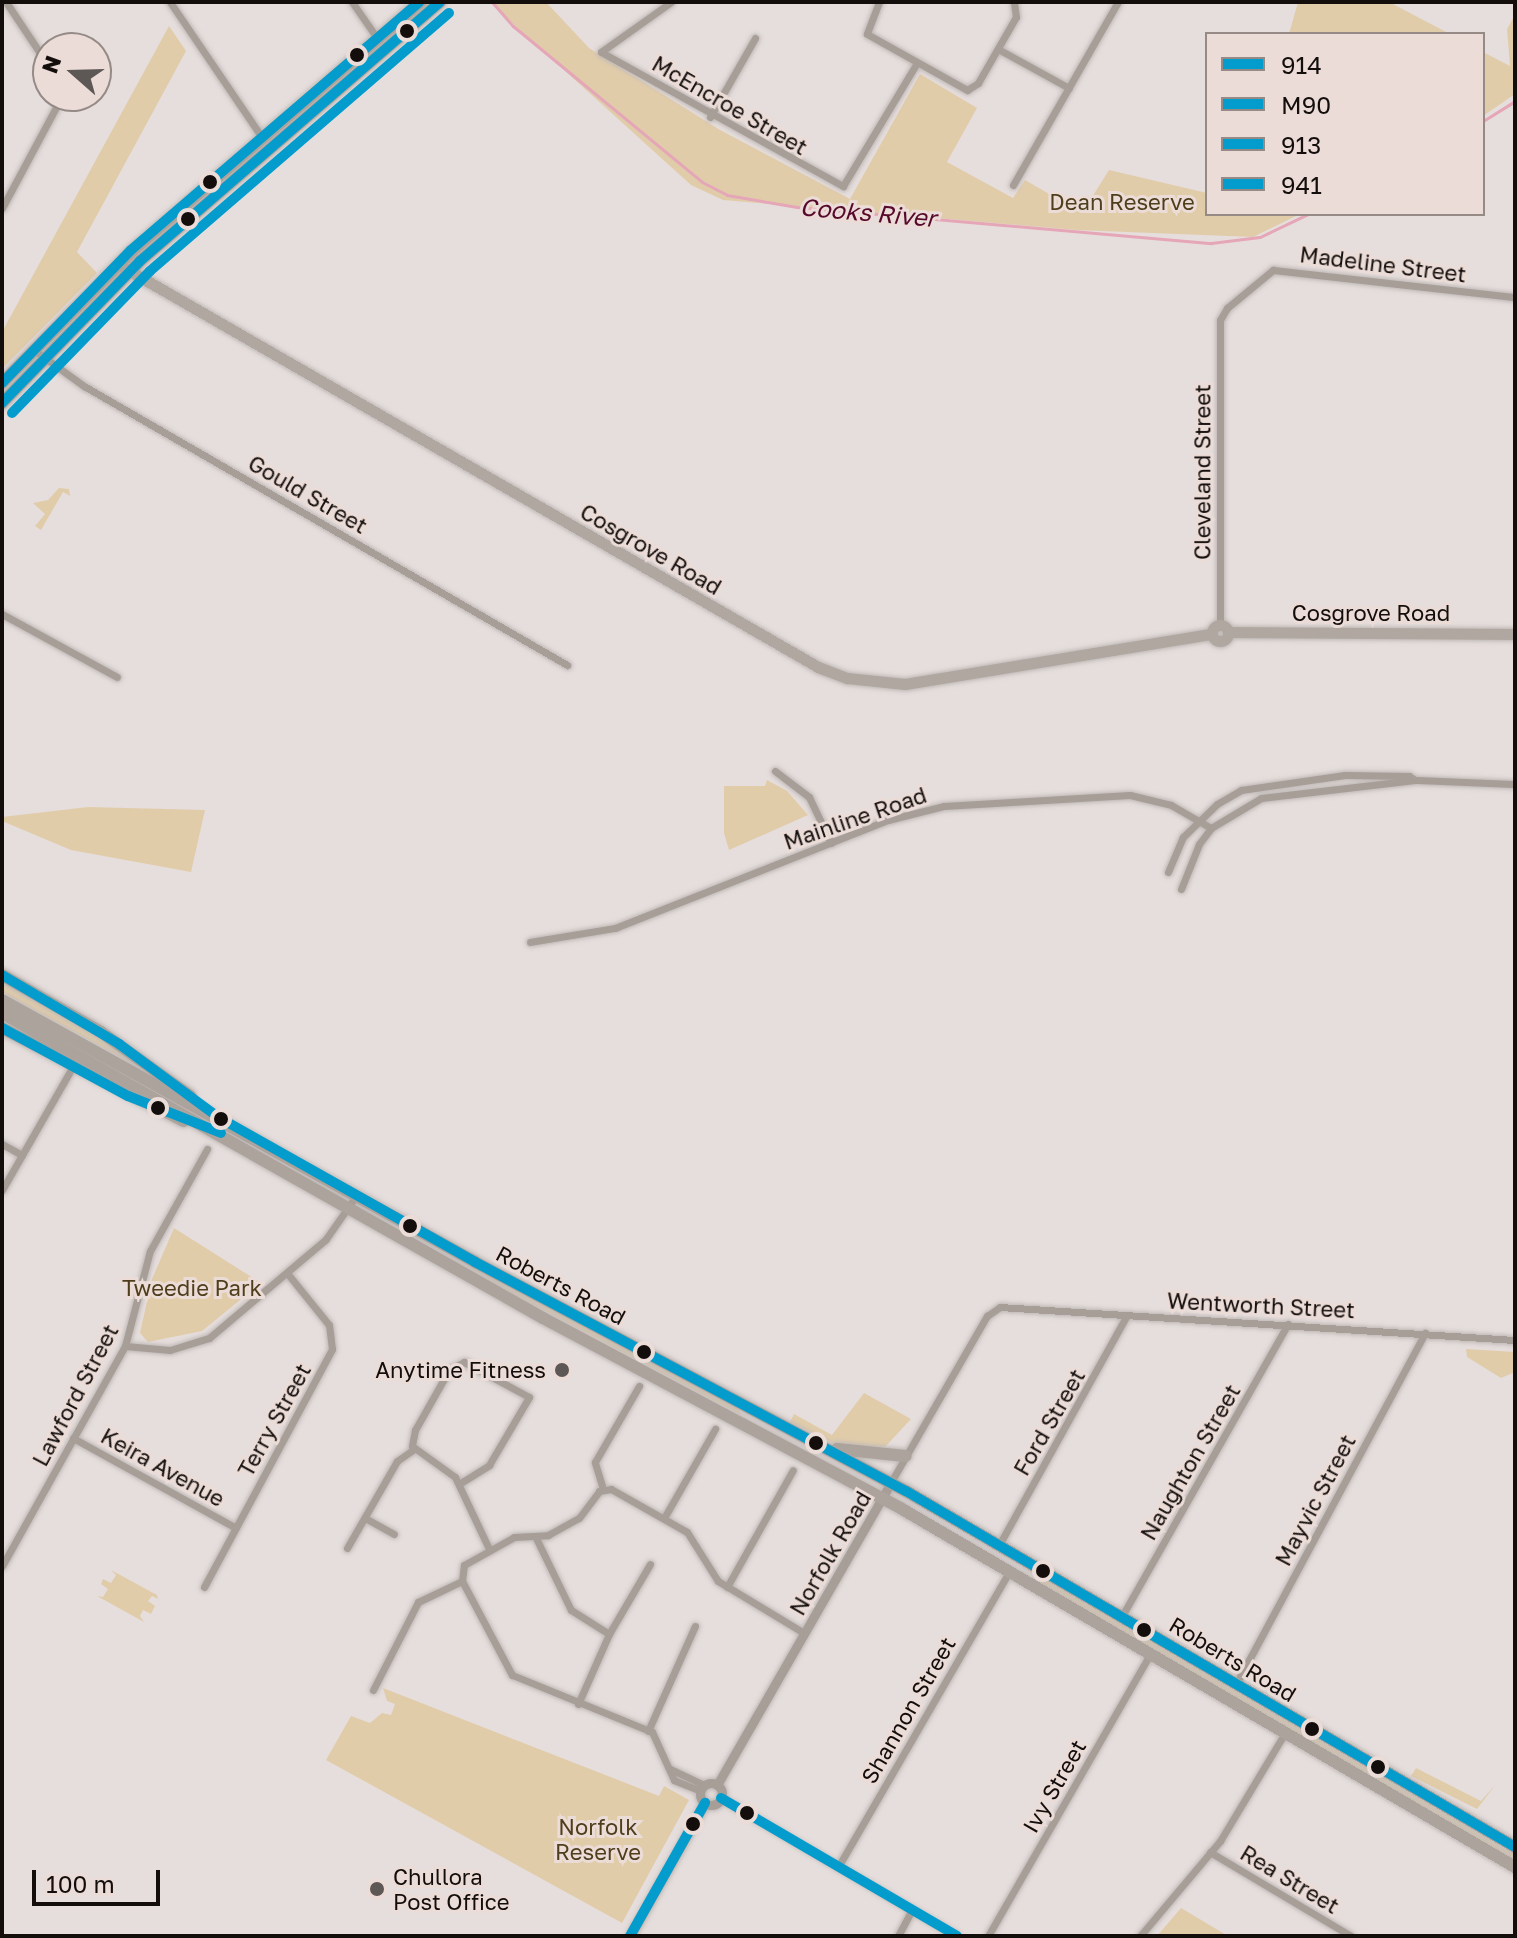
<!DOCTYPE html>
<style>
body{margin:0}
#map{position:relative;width:1517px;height:1938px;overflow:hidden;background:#e6dedc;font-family:"Golos Text",sans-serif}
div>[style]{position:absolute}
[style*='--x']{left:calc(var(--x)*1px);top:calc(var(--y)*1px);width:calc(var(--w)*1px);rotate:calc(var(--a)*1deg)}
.green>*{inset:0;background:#e1ccaa}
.stream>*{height:3px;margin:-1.5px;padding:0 1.5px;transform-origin:1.5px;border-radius:1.5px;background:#e5a6b8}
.roads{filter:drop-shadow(0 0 2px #bfb9b7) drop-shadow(0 0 2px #bfb9b7)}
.minor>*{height:7px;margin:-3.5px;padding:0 3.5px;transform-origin:3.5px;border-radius:3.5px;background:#a89e98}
.tertiary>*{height:9px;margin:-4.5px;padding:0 4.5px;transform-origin:4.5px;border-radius:4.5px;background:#a89e98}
.tertiary>.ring{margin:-4.5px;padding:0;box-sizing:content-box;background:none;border:9px solid #a89e98;border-radius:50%}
.secondary>*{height:11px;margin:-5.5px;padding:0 5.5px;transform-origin:5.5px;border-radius:5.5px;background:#b0a7a0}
.secondary>.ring{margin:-5.5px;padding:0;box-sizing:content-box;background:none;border:11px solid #b0a7a0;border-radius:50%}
.trunk>*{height:12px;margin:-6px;padding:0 6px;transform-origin:6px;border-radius:6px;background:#aca39c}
.bus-1>*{height:10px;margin:-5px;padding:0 5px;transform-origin:5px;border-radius:5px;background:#039ccd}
.bus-2>*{height:10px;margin:-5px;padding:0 5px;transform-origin:5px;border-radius:5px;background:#039ccd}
.bus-3>*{height:10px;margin:-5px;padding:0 5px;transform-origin:5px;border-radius:5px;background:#039ccd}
.bus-4>*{height:10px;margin:-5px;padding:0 5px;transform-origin:5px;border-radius:5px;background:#039ccd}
.dots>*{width:22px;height:22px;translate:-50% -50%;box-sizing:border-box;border:4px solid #ebdcd7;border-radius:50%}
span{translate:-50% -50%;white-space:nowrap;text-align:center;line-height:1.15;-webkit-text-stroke:6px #ebdcd7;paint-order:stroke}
.street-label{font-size:22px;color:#130e0c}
.park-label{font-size:22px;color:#4f3e1c}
.poi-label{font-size:22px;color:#130e0c}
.right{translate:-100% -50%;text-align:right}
.left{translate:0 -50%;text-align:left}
.water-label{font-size:24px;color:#56092b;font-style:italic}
.frame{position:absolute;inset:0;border:4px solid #130e0c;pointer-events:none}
.legend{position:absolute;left:1205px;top:32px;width:280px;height:184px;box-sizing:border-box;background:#ebdcd7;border:2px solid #958a86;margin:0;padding:10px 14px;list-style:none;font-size:24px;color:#130e0c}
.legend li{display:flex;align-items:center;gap:16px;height:40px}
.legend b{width:40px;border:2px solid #958a86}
.north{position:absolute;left:32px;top:32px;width:80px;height:80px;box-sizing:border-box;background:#ebdcd7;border:2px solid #958a86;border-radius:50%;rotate:290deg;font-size:22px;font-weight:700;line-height:32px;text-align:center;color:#130e0c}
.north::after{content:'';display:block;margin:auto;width:28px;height:36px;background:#5d5755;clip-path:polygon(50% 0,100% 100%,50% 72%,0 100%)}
.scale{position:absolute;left:32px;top:1870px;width:128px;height:36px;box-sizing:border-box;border:4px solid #130e0c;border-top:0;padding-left:10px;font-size:24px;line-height:28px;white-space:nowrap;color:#130e0c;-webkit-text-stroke:6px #ebdcd7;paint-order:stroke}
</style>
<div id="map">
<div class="green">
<div style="clip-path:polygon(489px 2px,546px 2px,589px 48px,720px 130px,850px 199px,920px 74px,977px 108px,947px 162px,1013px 198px,1025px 180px,1082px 213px,1109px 170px,1207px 193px,1207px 214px,1300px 214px,1253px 237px,1077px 230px,723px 200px,691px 185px)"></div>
<div style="clip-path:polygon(1298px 2px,1389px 2px,1450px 34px,1289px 34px)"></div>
<div style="clip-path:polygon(1515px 15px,1515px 94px,1483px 116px,1483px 52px,1510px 66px,1507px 29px)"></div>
<div style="clip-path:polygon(169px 26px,186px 51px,77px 252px,97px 273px,2px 369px,2px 332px)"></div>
<div style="clip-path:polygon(59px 488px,69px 489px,70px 496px,63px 492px,41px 530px,35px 526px,45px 514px,33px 503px,48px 500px)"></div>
<div style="clip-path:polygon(767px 780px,787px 791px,808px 815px,729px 850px,724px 833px,724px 786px,765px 786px)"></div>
<div style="clip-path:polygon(88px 807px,205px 810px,191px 872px,71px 850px,2px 821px,2px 817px)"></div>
<div style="clip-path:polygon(2px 980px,78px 1023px,151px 1074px,2px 992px)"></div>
<div style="clip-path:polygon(174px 1228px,261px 1283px,202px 1331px,148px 1342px,140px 1333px,152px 1279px)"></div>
<div style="clip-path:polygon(437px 1248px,735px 1406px,743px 1416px,513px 1294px)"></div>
<div style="clip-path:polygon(1466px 1349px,1515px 1352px,1515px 1372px,1501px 1378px,1467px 1357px)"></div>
<div style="clip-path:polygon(864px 1393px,911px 1419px,885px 1447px,837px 1445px,790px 1422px,794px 1414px,832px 1435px)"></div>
<div style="clip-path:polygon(111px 1570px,157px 1595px,158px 1599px,152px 1596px,148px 1601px,155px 1606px,151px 1614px,143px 1610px,140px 1616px,144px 1622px,97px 1596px,103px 1597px,108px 1589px,101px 1584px,103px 1579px,111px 1583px,116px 1575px)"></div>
<div style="clip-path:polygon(1042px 1577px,1515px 1855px,1515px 1861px,1039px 1582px)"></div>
<div style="clip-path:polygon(383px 1688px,659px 1796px,664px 1786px,689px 1800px,622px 1923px,326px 1760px,351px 1716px,370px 1723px,382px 1713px,391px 1715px,395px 1704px,387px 1701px)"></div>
<div style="clip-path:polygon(1416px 1768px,1481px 1801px,1496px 1784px,1477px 1809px,1411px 1776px)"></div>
<div style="clip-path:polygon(1181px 1908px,1228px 1936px,1157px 1936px)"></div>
</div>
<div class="stream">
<div style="--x:492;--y:2;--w:32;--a:49"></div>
<div style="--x:513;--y:26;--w:245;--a:39.5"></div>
<div style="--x:702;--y:182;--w:28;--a:27"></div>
<div style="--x:727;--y:195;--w:71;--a:9.7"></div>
<div style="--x:797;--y:207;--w:416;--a:5"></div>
<div style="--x:1211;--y:243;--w:49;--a:-7"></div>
<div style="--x:1260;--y:237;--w:53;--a:-25.6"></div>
<div style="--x:1483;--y:121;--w:38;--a:-32"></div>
</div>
<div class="roads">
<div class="minor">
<div style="--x:6;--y:2;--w:76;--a:56.3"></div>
<div style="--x:170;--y:2;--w:166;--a:55.8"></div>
<div style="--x:352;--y:2;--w:44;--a:55.2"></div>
<div style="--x:671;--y:2;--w:86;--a:144.5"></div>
<div style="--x:601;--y:52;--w:277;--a:29"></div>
<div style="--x:843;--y:186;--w:144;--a:-59"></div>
<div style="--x:879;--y:2;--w:34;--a:111"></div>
<div style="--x:867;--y:34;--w:115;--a:29.2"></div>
<div style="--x:967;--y:90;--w:13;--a:-32"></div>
<div style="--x:978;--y:83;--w:76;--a:-60.1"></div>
<div style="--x:1016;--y:17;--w:15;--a:-98"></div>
<div style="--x:998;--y:49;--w:81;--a:28.8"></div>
<div style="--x:710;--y:117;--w:91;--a:-60.3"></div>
<div style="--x:1013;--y:185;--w:211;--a:-60.2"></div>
<div style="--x:2;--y:208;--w:127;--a:-61.8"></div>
<div style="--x:34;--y:350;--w:62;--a:35.8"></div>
<div style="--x:84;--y:386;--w:558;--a:30.01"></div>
<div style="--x:2;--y:614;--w:131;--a:28.7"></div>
<div style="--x:1220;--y:625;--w:305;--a:-90"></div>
<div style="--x:1220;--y:320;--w:14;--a:-60"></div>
<div style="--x:1227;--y:308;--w:60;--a:-39.6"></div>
<div style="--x:1273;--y:270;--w:244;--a:6.4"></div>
<div style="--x:775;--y:771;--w:43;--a:37.4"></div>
<div style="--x:809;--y:797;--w:51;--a:64.4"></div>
<div style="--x:1168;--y:872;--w:38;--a:-67"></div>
<div style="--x:1183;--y:837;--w:47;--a:-44.1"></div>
<div style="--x:1217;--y:804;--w:28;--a:-30"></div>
<div style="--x:1241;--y:790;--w:105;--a:-8.2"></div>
<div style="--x:1345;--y:775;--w:64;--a:0.9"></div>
<div style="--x:1409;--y:776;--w:7;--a:34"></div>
<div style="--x:1181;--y:889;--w:48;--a:-68.2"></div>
<div style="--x:1199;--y:844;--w:20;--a:-53"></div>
<div style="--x:1211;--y:828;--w:58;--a:-31"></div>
<div style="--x:1261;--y:798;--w:155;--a:-6.7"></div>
<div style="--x:1415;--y:780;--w:100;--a:2.3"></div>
<div style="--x:530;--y:942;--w:86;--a:-9.4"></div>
<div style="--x:615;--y:928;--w:294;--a:-21.6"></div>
<div style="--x:888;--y:820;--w:58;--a:-14"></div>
<div style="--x:944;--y:806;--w:186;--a:-3.4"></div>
<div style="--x:1130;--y:795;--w:42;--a:13.7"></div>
<div style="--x:1171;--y:805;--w:46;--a:29.9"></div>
<div style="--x:2;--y:1144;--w:23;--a:29"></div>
<div style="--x:2;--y:1190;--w:143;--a:-60.2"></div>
<div style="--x:125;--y:1346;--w:45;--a:5.1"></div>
<div style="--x:170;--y:1350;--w:41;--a:-17.1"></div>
<div style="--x:209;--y:1338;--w:153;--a:-40.2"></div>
<div style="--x:326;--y:1239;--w:52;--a:-55.1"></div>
<div style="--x:73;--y:1438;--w:186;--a:28.9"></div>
<div style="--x:891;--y:1482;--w:192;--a:-60"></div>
<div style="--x:987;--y:1316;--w:16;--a:-35"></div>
<div style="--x:1000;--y:1307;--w:516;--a:3.67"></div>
<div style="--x:459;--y:1484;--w:36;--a:-32"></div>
<div style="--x:489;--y:1465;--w:79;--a:-59.5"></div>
<div style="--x:529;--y:1397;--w:74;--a:-151.7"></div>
<div style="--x:464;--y:1362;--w:17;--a:152"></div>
<div style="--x:449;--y:1370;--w:69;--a:119.5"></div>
<div style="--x:415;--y:1430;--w:16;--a:101"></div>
<div style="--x:412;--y:1446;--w:53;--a:35.8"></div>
<div style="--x:455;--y:1477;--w:80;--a:64.7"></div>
<div style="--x:603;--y:1489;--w:28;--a:-107"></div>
<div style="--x:595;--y:1462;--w:88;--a:-59.9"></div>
<div style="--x:365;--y:1518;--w:33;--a:29"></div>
<div style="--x:664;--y:1518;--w:103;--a:-60.2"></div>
<div style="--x:536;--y:1538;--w:80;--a:64.1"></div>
<div style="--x:571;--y:1610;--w:45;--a:32.3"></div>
<div style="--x:999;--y:1545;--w:263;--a:-60.9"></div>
<div style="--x:347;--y:1548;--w:100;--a:-60.1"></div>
<div style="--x:397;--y:1461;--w:19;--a:-35"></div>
<div style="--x:2;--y:1566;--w:252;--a:-60.8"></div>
<div style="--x:125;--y:1346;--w:98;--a:-75.3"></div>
<div style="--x:150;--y:1251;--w:117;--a:-60.8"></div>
<div style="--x:204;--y:1587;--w:270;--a:-61.7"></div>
<div style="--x:332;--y:1349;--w:24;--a:-97"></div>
<div style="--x:329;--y:1325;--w:67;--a:-128.9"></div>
<div style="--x:727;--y:1587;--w:134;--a:-60.6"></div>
<div style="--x:1122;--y:1616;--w:336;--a:-60.4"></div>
<div style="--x:1236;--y:1684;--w:399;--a:-61.7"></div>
<div style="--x:373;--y:1690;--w:99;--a:-62.9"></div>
<div style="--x:418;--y:1602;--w:49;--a:-25.5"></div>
<div style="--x:578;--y:1704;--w:77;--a:-66.1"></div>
<div style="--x:609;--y:1634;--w:81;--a:-59.6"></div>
<div style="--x:648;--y:1731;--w:115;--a:-65.9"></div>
<div style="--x:670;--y:1769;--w:38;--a:25"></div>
<div style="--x:701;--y:1791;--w:29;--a:-158"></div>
<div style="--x:674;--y:1780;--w:53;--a:-114.6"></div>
<div style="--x:652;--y:1732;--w:151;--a:-157.8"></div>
<div style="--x:512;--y:1675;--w:106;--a:-118"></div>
<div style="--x:462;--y:1581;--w:16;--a:-83"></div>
<div style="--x:464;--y:1565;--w:57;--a:-29.2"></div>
<div style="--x:514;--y:1537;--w:34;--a:-3"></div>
<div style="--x:548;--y:1535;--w:35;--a:-29"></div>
<div style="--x:579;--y:1518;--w:34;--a:-53"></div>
<div style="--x:599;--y:1491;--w:12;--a:-9"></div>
<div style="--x:611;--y:1489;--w:87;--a:29.5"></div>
<div style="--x:687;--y:1532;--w:58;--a:57.7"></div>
<div style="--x:718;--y:1581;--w:100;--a:31.2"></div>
<div style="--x:721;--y:1798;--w:273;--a:30.3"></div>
<div style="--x:1210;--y:1852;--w:164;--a:30.8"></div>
<div style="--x:838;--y:1867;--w:341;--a:-59.9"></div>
<div style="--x:898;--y:1936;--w:30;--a:-62"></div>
<div style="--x:988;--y:1936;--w:325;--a:-60.1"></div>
<div style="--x:1140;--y:1936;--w:124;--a:-49.9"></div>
<div style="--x:1220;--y:1841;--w:126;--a:-59"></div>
</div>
<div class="tertiary">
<div class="ring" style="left:700px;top:1783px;width:13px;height:13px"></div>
<div style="--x:717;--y:1785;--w:349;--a:-60.1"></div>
<div style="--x:630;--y:1936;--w:153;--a:-60.6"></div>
</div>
<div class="secondary">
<div style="--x:123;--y:267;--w:802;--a:29.92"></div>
<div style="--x:818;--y:667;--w:31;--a:21"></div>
<div style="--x:847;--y:678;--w:58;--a:5.9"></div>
<div style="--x:905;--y:684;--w:311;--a:-9.3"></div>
<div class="ring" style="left:1212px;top:625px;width:5px;height:5px"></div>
<div style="--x:1228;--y:632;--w:287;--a:0.4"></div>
</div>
<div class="trunk">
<div style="--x:2;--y:383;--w:184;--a:-45.4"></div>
<div style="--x:131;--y:252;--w:383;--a:-40.8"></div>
<div style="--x:2;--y:403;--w:198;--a:-45.8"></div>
<div style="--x:140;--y:261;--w:396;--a:-40.8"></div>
<div style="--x:2;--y:975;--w:114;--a:29.9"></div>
<div style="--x:101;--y:1032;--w:110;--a:35.7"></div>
<div style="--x:2;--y:1000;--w:541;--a:28.98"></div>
<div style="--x:475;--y:1262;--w:488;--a:28"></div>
<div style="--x:906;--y:1491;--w:705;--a:30.31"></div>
<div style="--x:2;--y:1013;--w:621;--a:29.41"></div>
<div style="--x:543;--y:1318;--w:407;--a:28"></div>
<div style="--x:902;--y:1509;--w:710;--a:30.29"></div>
<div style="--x:2;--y:1028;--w:204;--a:27.1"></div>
<div style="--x:837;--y:1449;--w:69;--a:5.8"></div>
</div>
</div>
<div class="bus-1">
<div style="--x:2;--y:403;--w:198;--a:-45.8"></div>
<div style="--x:140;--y:261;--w:396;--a:-40.8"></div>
<div style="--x:2;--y:975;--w:136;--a:30.5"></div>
<div style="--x:119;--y:1044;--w:123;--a:36.4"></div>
<div style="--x:218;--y:1117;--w:295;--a:29.4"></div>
<div style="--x:475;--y:1262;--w:488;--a:28"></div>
<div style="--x:906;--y:1491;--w:705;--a:30.31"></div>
<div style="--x:2;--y:1028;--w:143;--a:28.4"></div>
<div style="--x:128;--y:1096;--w:100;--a:21.7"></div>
</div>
<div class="bus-2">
<div style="--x:12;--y:413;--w:198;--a:-45.8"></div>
<div style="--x:150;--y:271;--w:395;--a:-40.8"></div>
</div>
<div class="bus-3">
<div style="--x:2;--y:383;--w:185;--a:-45.9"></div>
<div style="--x:131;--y:250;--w:380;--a:-40.7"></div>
</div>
<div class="bus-4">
<div style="--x:721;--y:1798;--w:273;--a:30.3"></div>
<div style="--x:630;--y:1936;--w:153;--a:-60.6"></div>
</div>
<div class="dots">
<div style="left:407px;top:31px;background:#130e0c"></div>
<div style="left:357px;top:55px;background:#130e0c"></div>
<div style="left:210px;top:182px;background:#130e0c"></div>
<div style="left:188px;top:219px;background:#130e0c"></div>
<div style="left:158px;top:1108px;background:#130e0c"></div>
<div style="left:221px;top:1119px;background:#130e0c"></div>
<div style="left:410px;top:1226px;background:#130e0c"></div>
<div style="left:644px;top:1352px;background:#130e0c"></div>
<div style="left:562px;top:1370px;background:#5d5755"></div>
<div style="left:816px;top:1443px;background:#130e0c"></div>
<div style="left:1043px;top:1571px;background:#130e0c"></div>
<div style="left:1144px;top:1630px;background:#130e0c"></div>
<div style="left:1312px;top:1729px;background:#130e0c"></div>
<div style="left:1378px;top:1767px;background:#130e0c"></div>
<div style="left:747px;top:1813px;background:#130e0c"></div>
<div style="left:693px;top:1824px;background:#130e0c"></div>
<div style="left:377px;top:1889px;background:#5d5755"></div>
</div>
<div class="street-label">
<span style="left:730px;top:105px;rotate:30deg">McEncroe Street</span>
<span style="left:1383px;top:264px;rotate:7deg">Madeline Street</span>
<span style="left:1202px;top:472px;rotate:-90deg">Cleveland Street</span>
<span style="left:308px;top:494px;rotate:30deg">Gould Street</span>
<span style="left:651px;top:549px;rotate:30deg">Cosgrove Road</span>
<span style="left:1371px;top:613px">Cosgrove Road</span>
<span style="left:855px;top:818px;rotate:-19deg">Mainline Road</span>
<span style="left:561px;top:1285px;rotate:28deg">Roberts Road</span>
<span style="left:1261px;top:1305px;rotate:3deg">Wentworth Street</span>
<span style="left:75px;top:1395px;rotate:-62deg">Lawford Street</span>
<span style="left:274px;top:1420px;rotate:-61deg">Terry Street</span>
<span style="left:1049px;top:1422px;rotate:-60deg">Ford Street</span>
<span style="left:1190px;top:1462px;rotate:-60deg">Naughton Street</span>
<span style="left:163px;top:1467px;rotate:29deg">Keira Avenue</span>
<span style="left:1315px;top:1500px;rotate:-62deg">Mayvic Street</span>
<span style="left:830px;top:1553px;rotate:-60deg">Norfolk Road</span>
<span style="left:1233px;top:1659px;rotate:31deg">Roberts Road</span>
<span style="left:908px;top:1710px;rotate:-60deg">Shannon Street</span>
<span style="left:1054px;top:1786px;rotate:-60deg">Ivy Street</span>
<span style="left:1290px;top:1879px;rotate:31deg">Rea Street</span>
</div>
<div class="park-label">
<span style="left:1122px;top:202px">Dean Reserve</span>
<span style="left:192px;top:1288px">Tweedie Park</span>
<span style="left:598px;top:1839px">Norfolk<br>Reserve</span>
</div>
<div class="poi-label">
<span class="right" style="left:546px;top:1370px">Anytime Fitness</span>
<span class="left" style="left:393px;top:1889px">Chullora<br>Post Office</span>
</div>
<div class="water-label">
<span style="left:868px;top:212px;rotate:5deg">Cooks River</span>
</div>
<div class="frame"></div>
<ul class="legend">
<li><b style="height:10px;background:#039ccd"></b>914</li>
<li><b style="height:10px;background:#039ccd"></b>M90</li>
<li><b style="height:10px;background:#039ccd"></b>913</li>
<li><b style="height:10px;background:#039ccd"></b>941</li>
</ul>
<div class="north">N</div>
<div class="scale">100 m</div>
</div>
